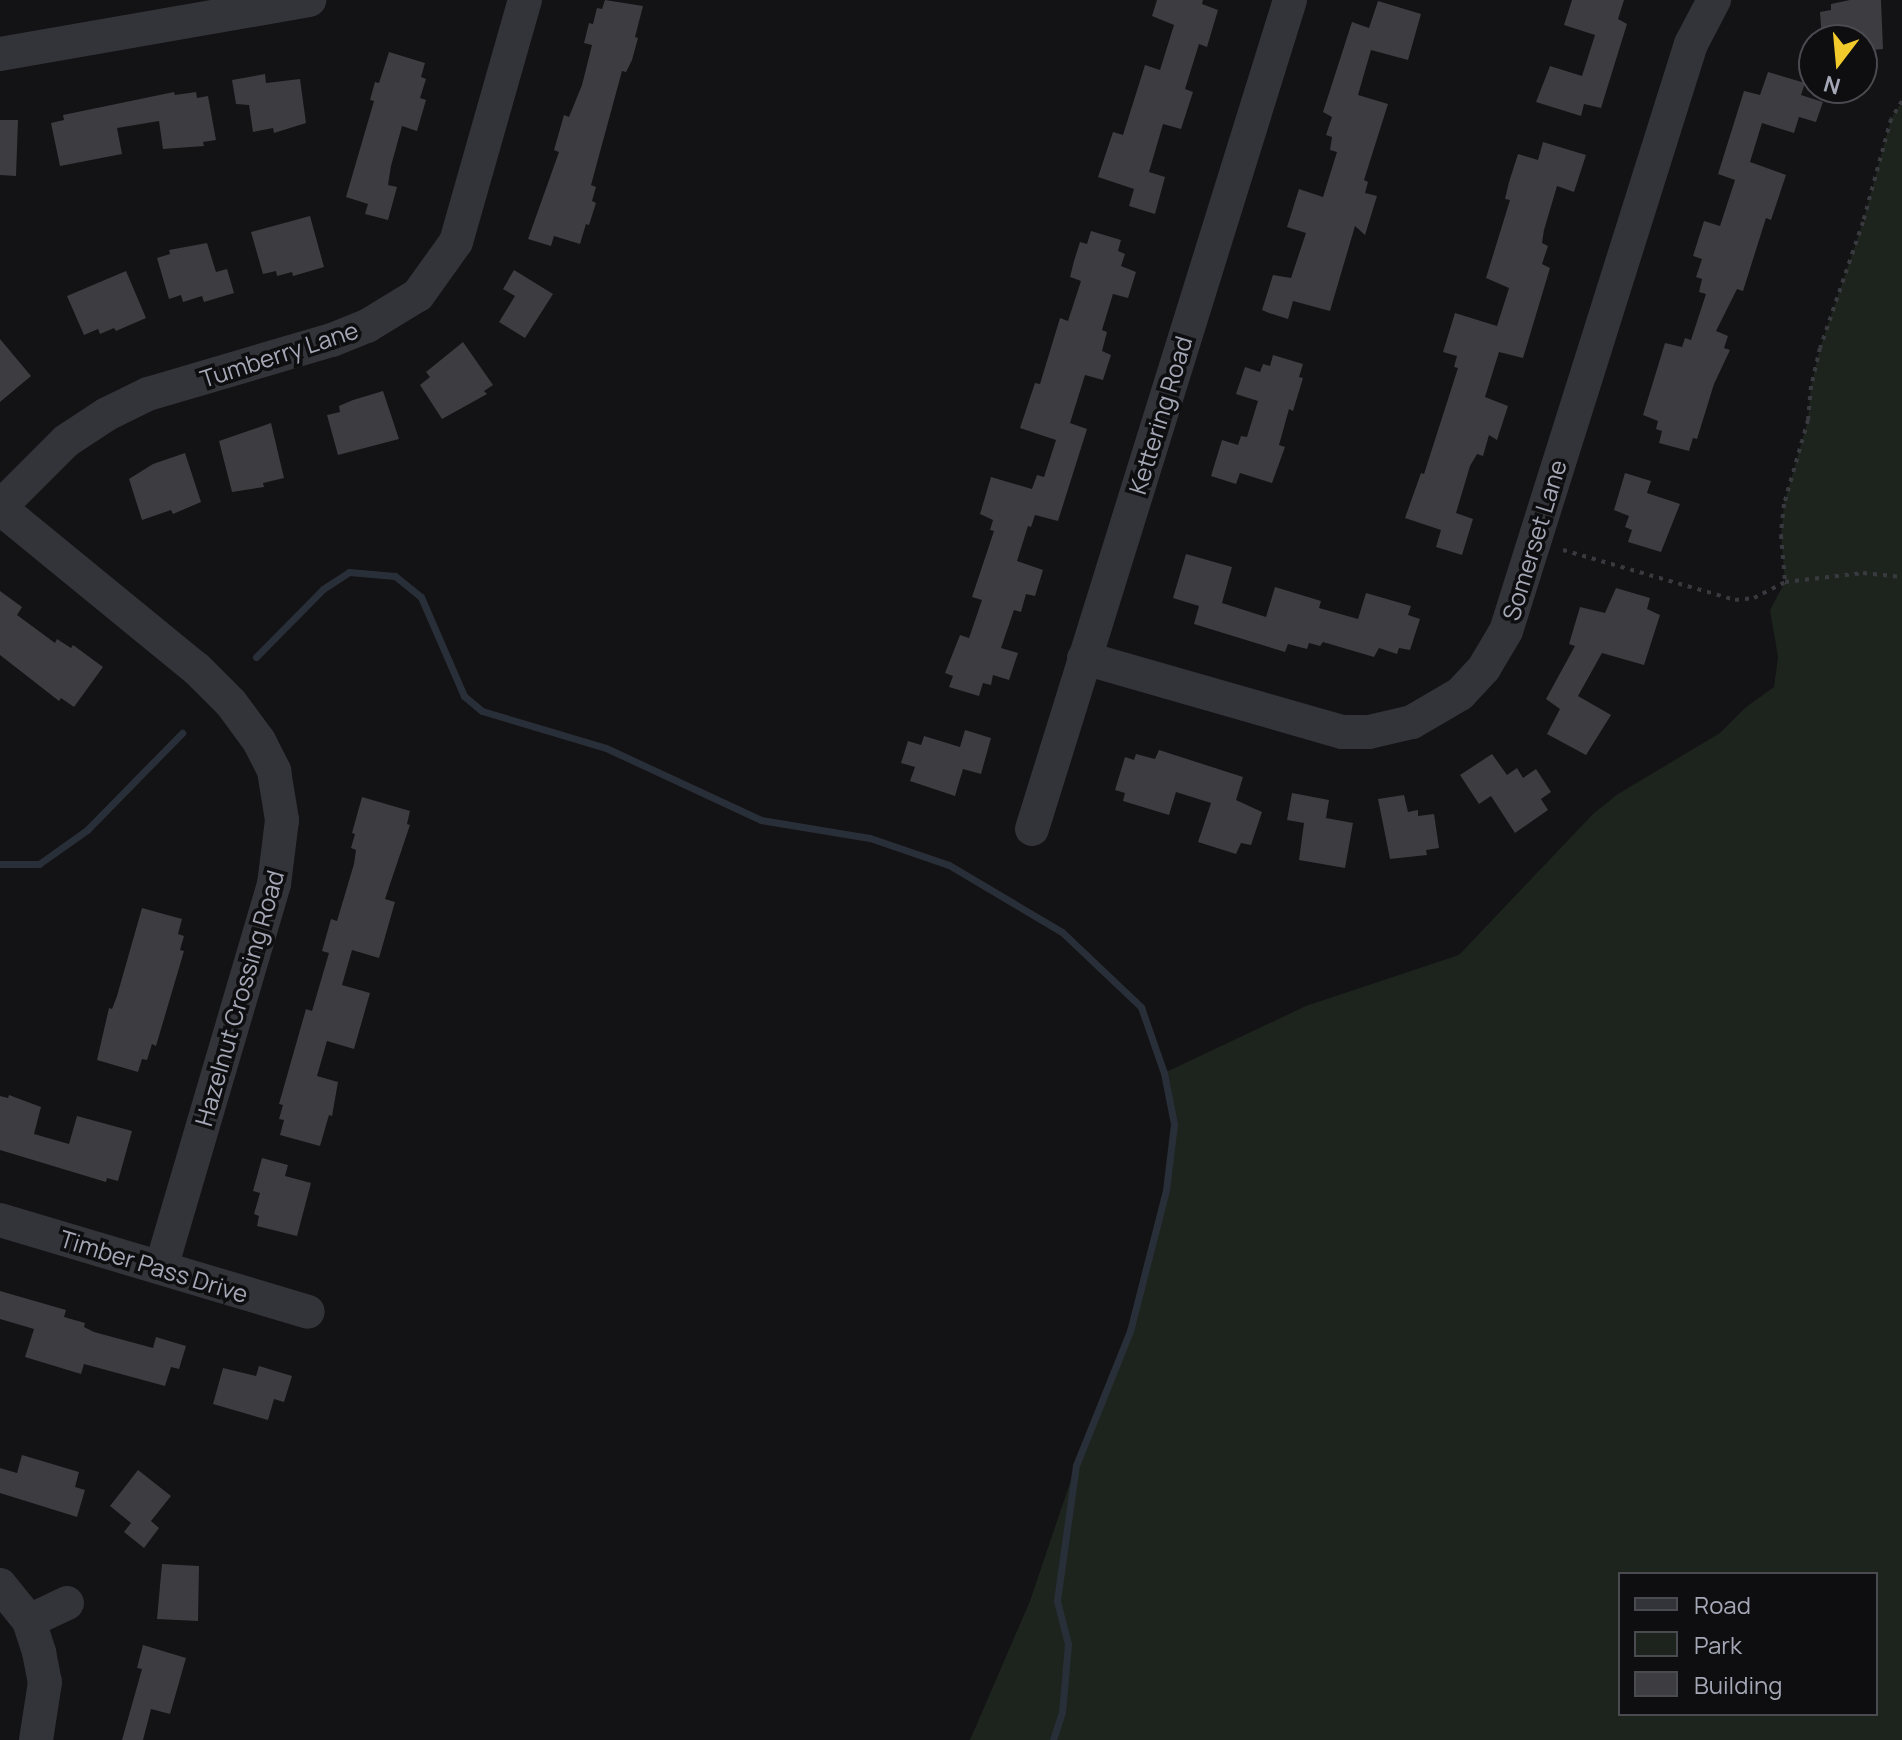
<!DOCTYPE html>
<style>
body{margin:0}
#map{position:relative;width:1902px;height:1740px;overflow:hidden;background:#131214;font-family:Manrope,sans-serif}
div>[style]{position:absolute}
[style*='--x']{left:calc(var(--x)*1px);top:calc(var(--y)*1px);width:calc(var(--w)*1px);rotate:calc(var(--a)*1deg)}
.green>*{inset:0;background:#1d241e}
.stream>*{height:7px;margin:-3.5px;padding:0 3.5px;transform-origin:3.5px;border-radius:3.5px;background:#292f38}
.building>*{inset:0;background:#3d3c41}
.path>*{height:4px;margin-top:-2px;transform-origin:0;background:repeating-linear-gradient(90deg,#393a40 0 4px,transparent 0 10px)}
.minor>*{height:34px;margin:-17px;padding:0 17px;transform-origin:17px;border-radius:17px;background:#333439}
span{translate:-50% -50%;white-space:nowrap;text-align:center;line-height:1.15;-webkit-text-stroke:7px #0e0d0f;paint-order:stroke}
.street-label{font-size:24px;color:#a4a7b5}
.legend{position:absolute;left:1618px;top:1572px;width:260px;height:144px;box-sizing:border-box;background:#0e0d0f;border:2px solid #4a4b51;margin:0;padding:10px 14px;list-style:none;font-size:24px;color:#a4a7b5}
.legend li{display:flex;align-items:center;gap:16px;height:40px}
.legend b{width:40px;border:2px solid #4a4b51}
.north{position:absolute;left:1798px;top:24px;width:80px;height:80px;box-sizing:border-box;background:#0e0d0f;border:2px solid #4a4b51;border-radius:50%;rotate:196deg;font-size:22px;font-weight:700;line-height:32px;text-align:center;color:#a4a7b5}
.north::after{content:'';display:block;margin:auto;width:28px;height:36px;background:#f3ca2c;clip-path:polygon(50% 0,100% 100%,50% 72%,0 100%)}
</style>
<div id="map">
<div class="green">
<div style="clip-path:polygon(evenodd,1902px 101px,1902px 1740px,970px 1740px,1030px 1601px,1076px 1465px,1130px 1330px,1166px 1190px,1174px 1124px,1164px 1073px,1306px 1006px,1459px 955px,1593px 814px,1618px 794px,1720px 733px,1745px 708px,1774px 687px,1778px 657px,1770px 610px,1785px 582px,1781px 535px,1784px 504px,1808px 420px,1811px 386px,1820px 348px,1863px 222px,1891px 119px,1902px 101px,1876px 1574px,1876px 1714px,1620px 1714px,1620px 1574px,1876px 1574px)"></div>
</div>
<div class="stream">
<div style="--x:256;--y:657;--w:95;--a:-45.4"></div>
<div style="--x:323;--y:589;--w:31;--a:-33"></div>
<div style="--x:349;--y:572;--w:46;--a:5"></div>
<div style="--x:395;--y:576;--w:33;--a:39"></div>
<div style="--x:421;--y:597;--w:108;--a:66.5"></div>
<div style="--x:464;--y:696;--w:23;--a:40"></div>
<div style="--x:482;--y:711;--w:129;--a:16.6"></div>
<div style="--x:606;--y:748;--w:171;--a:24.9"></div>
<div style="--x:761;--y:820;--w:110;--a:9.4"></div>
<div style="--x:870;--y:838;--w:83;--a:18.9"></div>
<div style="--x:949;--y:865;--w:131;--a:30.7"></div>
<div style="--x:1062;--y:932;--w:109;--a:43.5"></div>
<div style="--x:1141;--y:1007;--w:70;--a:70.8"></div>
<div style="--x:1164;--y:1073;--w:52;--a:78.9"></div>
<div style="--x:1174;--y:1124;--w:66;--a:96.9"></div>
<div style="--x:1166;--y:1190;--w:146;--a:104.3"></div>
<div style="--x:1130;--y:1331;--w:144;--a:111.9"></div>
<div style="--x:1076;--y:1465;--w:137;--a:98"></div>
<div style="--x:1057;--y:1601;--w:44;--a:75.7"></div>
<div style="--x:1068;--y:1644;--w:68;--a:95"></div>
<div style="--x:1062;--y:1712;--w:29;--a:108"></div>
<div style="--x:0;--y:864;--w:39;--a:0"></div>
<div style="--x:39;--y:864;--w:59;--a:-35.3"></div>
<div style="--x:87;--y:830;--w:136;--a:-45.6"></div>
</div>
<div class="building">
<div style="clip-path:polygon(605px 0,643px 6px,635px 37px,638px 38px,632px 60px,626px 72px,622px 71px,591px 185px,596px 187px,592px 201px,596px 203px,589px 225px,586px 224px,580px 244px,554px 236px,551px 246px,528px 239px,559px 152px,554px 150px,564px 115px,569px 117px,582px 85px,592px 45px,584px 43px,589px 23px,593px 24px,597px 8px,602px 9px)"></div>
<div style="clip-path:polygon(1157px 0,1203px 0,1202px 4px,1218px 10px,1207px 47px,1199px 44px,1185px 89px,1193px 92px,1181px 129px,1163px 124px,1149px 172px,1165px 177px,1155px 214px,1129px 206px,1134px 189px,1098px 177px,1113px 132px,1123px 135px,1145px 65px,1160px 70px,1174px 25px,1152px 16px)"></div>
<div style="clip-path:polygon(1572px 0,1624px 0,1618px 19px,1627px 24px,1601px 108px,1584px 104px,1581px 116px,1536px 102px,1550px 66px,1582px 76px,1595px 35px,1564px 25px)"></div>
<div style="clip-path:polygon(1850px 0,1881px 0,1883px 49px,1862px 51px,1862px 40px,1822px 40px,1820px 12px,1831px 10px,1831px 4px)"></div>
<div style="clip-path:polygon(1378px 1px,1421px 14px,1408px 60px,1371px 50px,1360px 88px,1358px 95px,1388px 104px,1364px 180px,1368px 182px,1365px 193px,1377px 196px,1365px 235px,1355px 226px,1330px 311px,1293px 301px,1288px 319px,1269px 313px,1262px 310px,1273px 275px,1291px 278px,1306px 233px,1287px 227px,1299px 189px,1323px 197px,1337px 152px,1330px 150px,1332px 137px,1326px 135px,1332px 117px,1323px 112px,1352px 22px,1369px 28px)"></div>
<div style="clip-path:polygon(389px 52px,425px 63px,421px 77px,426px 79px,420px 98px,426px 100px,417px 131px,402px 126px,391px 166px,388px 185px,397px 187px,388px 220px,365px 214px,368px 204px,346px 197px,374px 101px,370px 100px,375px 82px,379px 83px)"></div>
<div style="clip-path:polygon(1768px 72px,1805px 83px,1801px 95px,1823px 102px,1816px 122px,1799px 117px,1794px 133px,1762px 123px,1750px 162px,1786px 175px,1771px 220px,1766px 218px,1743px 291px,1737px 289px,1716px 331px,1728px 336px,1724px 348px,1730px 350px,1714px 384px,1697px 439px,1693px 438px,1689px 451px,1659px 443px,1662px 431px,1656px 429px,1658px 421px,1643px 415px,1665px 343px,1682px 347px,1685px 338px,1691px 340px,1706px 294px,1699px 292px,1702px 279px,1696px 277px,1702px 259px,1693px 256px,1704px 221px,1720px 226px,1735px 180px,1718px 174px,1744px 91px,1760px 95px)"></div>
<div style="clip-path:polygon(265px 74px,266px 83px,300px 79px,306px 123px,274px 133px,273px 128px,253px 132px,249px 105px,236px 104px,232px 80px)"></div>
<div style="clip-path:polygon(174px 92px,175px 95px,196px 92px,197px 98px,208px 96px,216px 140px,203px 142px,204px 146px,163px 149px,159px 121px,117px 128px,122px 154px,60px 166px,51px 123px,64px 120px,63px 115px)"></div>
<div style="clip-path:polygon(0 120px,18px 120px,16px 176px,0 175px)"></div>
<div style="clip-path:polygon(1543px 142px,1586px 155px,1574px 192px,1557px 186px,1544px 230px,1542px 243px,1548px 246px,1542px 264px,1550px 268px,1523px 358px,1499px 352px,1485px 397px,1508px 406px,1497px 440px,1489px 435px,1483px 456px,1477px 454px,1470px 466px,1456px 513px,1473px 519px,1462px 555px,1436px 547px,1441px 530px,1405px 518px,1421px 473px,1424px 474px,1458px 368px,1454px 367px,1457px 356px,1443px 352px,1455px 313px,1497px 326px,1509px 288px,1486px 278px,1510px 200px,1505px 199px,1509px 182px,1518px 154px,1538px 160px)"></div>
<div style="clip-path:polygon(310px 216px,324px 267px,293px 276px,292px 272px,277px 276px,276px 271px,263px 274px,251px 232px)"></div>
<div style="clip-path:polygon(1091px 231px,1121px 240px,1118px 251px,1125px 254px,1121px 266px,1136px 272px,1128px 298px,1113px 294px,1102px 330px,1107px 332px,1102px 351px,1111px 355px,1103px 380px,1085px 375px,1070px 423px,1087px 429px,1058px 521px,1035px 515px,1031px 527px,1028px 526px,1017px 561px,1043px 570px,1035px 596px,1026px 594px,1021px 612px,1014px 610px,1001px 648px,1018px 653px,1009px 680px,993px 675px,991px 685px,983px 683px,979px 696px,949px 687px,953px 676px,945px 673px,960px 635px,969px 638px,982px 600px,972px 597px,994px 531px,990px 530px,993px 520px,980px 514px,991px 477px,1032px 489px,1037px 475px,1044px 477px,1056px 440px,1020px 428px,1035px 383px,1040px 384px,1060px 318px,1068px 321px,1081px 281px,1070px 277px,1074px 261px,1080px 242px,1087px 244px)"></div>
<div style="clip-path:polygon(207px 243px,216px 272px,227px 269px,234px 293px,204px 302px,202px 296px,183px 302px,181px 295px,169px 299px,157px 258px,170px 254px,169px 250px)"></div>
<div style="clip-path:polygon(514px 270px,553px 294px,525px 338px,499px 322px,515px 296px,503px 289px)"></div>
<div style="clip-path:polygon(126px 271px,146px 318px,116px 331px,114px 328px,100px 334px,98px 329px,84px 335px,67px 296px)"></div>
<div style="clip-path:polygon(0 339px,31px 376px,0 402px)"></div>
<div style="clip-path:polygon(463px 342px,493px 385px,484px 391px,487px 394px,442px 419px,420px 385px,430px 377px,426px 372px)"></div>
<div style="clip-path:polygon(1273px 355px,1303px 364px,1299px 377px,1303px 378px,1293px 411px,1289px 409px,1279px 445px,1285px 447px,1272px 483px,1240px 473px,1236px 484px,1211px 476px,1222px 440px,1238px 445px,1241px 436px,1247px 437px,1258px 401px,1236px 394px,1245px 367px,1260px 372px,1263px 364px,1270px 366px)"></div>
<div style="clip-path:polygon(383px 391px,399px 439px,338px 455px,327px 415px,340px 412px,339px 406px,353px 400px)"></div>
<div style="clip-path:polygon(271px 423px,284px 478px,263px 483px,264px 487px,232px 492px,219px 441px)"></div>
<div style="clip-path:polygon(185px 453px,201px 502px,173px 514px,171px 510px,142px 520px,129px 479px,153px 464px)"></div>
<div style="clip-path:polygon(1625px 473px,1651px 481px,1647px 493px,1680px 504px,1661px 552px,1628px 542px,1632px 530px,1625px 527px,1629px 516px,1614px 510px)"></div>
<div style="clip-path:polygon(1186px 554px,1232px 567px,1222px 603px,1266px 617px,1275px 587px,1321px 601px,1319px 608px,1358px 619px,1366px 593px,1411px 606px,1408px 615px,1420px 619px,1410px 650px,1399px 648px,1397px 654px,1379px 648px,1374px 657px,1323px 642px,1320px 646px,1309px 643px,1307px 649px,1288px 644px,1285px 652px,1194px 624px,1199px 606px,1173px 598px)"></div>
<div style="clip-path:polygon(1616px 588px,1650px 598px,1647px 609px,1660px 615px,1644px 665px,1602px 653px,1578px 696px,1611px 715px,1586px 755px,1547px 734px,1560px 709px,1546px 699px,1575px 646px,1569px 644px,1580px 607px,1605px 613px)"></div>
<div style="clip-path:polygon(0 591px,22px 607px,17px 615px,55px 643px,57px 639px,71px 648px,73px 645px,103px 667px,74px 707px,61px 698px,59px 701px,0 655px)"></div>
<div style="clip-path:polygon(965px 730px,991px 738px,981px 774px,963px 769px,955px 796px,910px 781px,915px 767px,901px 763px,908px 741px,921px 745px,924px 736px,960px 747px)"></div>
<div style="clip-path:polygon(1159px 750px,1243px 777px,1236px 800px,1262px 812px,1251px 845px,1241px 843px,1236px 854px,1198px 842px,1211px 803px,1176px 792px,1169px 815px,1123px 801px,1125px 793px,1115px 790px,1125px 757px,1134px 760px,1136px 754px,1155px 759px)"></div>
<div style="clip-path:polygon(1492px 754px,1507px 775px,1517px 768px,1523px 778px,1536px 769px,1551px 792px,1541px 799px,1548px 810px,1515px 833px,1491px 796px,1479px 804px,1460px 775px)"></div>
<div style="clip-path:polygon(1292px 793px,1329px 800px,1326px 818px,1353px 823px,1345px 868px,1299px 860px,1304px 823px,1287px 820px)"></div>
<div style="clip-path:polygon(1404px 795px,1408px 812px,1418px 810px,1418px 816px,1434px 814px,1439px 848px,1426px 850px,1427px 855px,1390px 859px,1378px 799px)"></div>
<div style="clip-path:polygon(362px 797px,410px 811px,407px 824px,410px 825px,385px 899px,395px 902px,379px 958px,352px 950px,342px 985px,370px 993px,354px 1049px,327px 1041px,317px 1076px,338px 1082px,332px 1116px,329px 1115px,320px 1146px,280px 1135px,284px 1120px,279px 1119px,283px 1105px,279px 1104px,306px 1009px,312px 1011px,329px 953px,322px 951px,331px 919px,337px 921px,354px 864px,356px 850px,351px 848px,355px 834px,352px 833px)"></div>
<div style="clip-path:polygon(142px 908px,182px 919px,178px 934px,184px 936px,180px 950px,184px 951px,156px 1046px,152px 1044px,147px 1060px,142px 1059px,138px 1072px,97px 1060px,109px 1008px,112px 1009px,117px 996px)"></div>
<div style="clip-path:polygon(9px 1095px,41px 1107px,34px 1134px,69px 1144px,77px 1116px,132px 1131px,118px 1181px,107px 1178px,106px 1182px,0 1150px,0 1096px,8px 1098px)"></div>
<div style="clip-path:polygon(262px 1158px,288px 1165px,285px 1176px,311px 1183px,297px 1236px,257px 1226px,259px 1216px,254px 1214px,260px 1193px,253px 1191px)"></div>
<div style="clip-path:polygon(0 1291px,66px 1310px,64px 1317px,85px 1323px,84px 1327px,94px 1332px,153px 1348px,156px 1337px,186px 1346px,179px 1369px,171px 1367px,165px 1386px,84px 1364px,81px 1374px,25px 1357px,34px 1329px,0 1319px)"></div>
<div style="clip-path:polygon(259px 1366px,292px 1376px,284px 1402px,274px 1399px,268px 1420px,213px 1404px,223px 1368px,256px 1376px)"></div>
<div style="clip-path:polygon(22px 1455px,79px 1472px,75px 1487px,85px 1490px,77px 1517px,0 1493px,0 1468px,17px 1473px)"></div>
<div style="clip-path:polygon(138px 1470px,171px 1496px,151px 1521px,159px 1528px,144px 1548px,124px 1532px,131px 1523px,110px 1506px)"></div>
<div style="clip-path:polygon(162px 1564px,199px 1566px,198px 1621px,157px 1619px)"></div>
<div style="clip-path:polygon(143px 1645px,186px 1658px,170px 1714px,151px 1709px,143px 1740px,122px 1740px,142px 1669px,137px 1668px)"></div>
</div>
<div class="path">
<div style="--x:1902;--y:101;--w:21;--a:121"></div>
<div style="--x:1891;--y:119;--w:107;--a:105.2"></div>
<div style="--x:1863;--y:222;--w:133;--a:108.8"></div>
<div style="--x:1820;--y:348;--w:39;--a:103"></div>
<div style="--x:1811;--y:386;--w:34;--a:95"></div>
<div style="--x:1808;--y:420;--w:87;--a:105.9"></div>
<div style="--x:1784;--y:504;--w:31;--a:96"></div>
<div style="--x:1781;--y:535;--w:47;--a:85.1"></div>
<div style="--x:1785;--y:582;--w:79;--a:-6.6"></div>
<div style="--x:1863;--y:573;--w:39;--a:6"></div>
<div style="--x:1563;--y:550;--w:179;--a:16.2"></div>
<div style="--x:1735;--y:600;--w:19;--a:-6"></div>
<div style="--x:1754;--y:598;--w:35;--a:-27"></div>
</div>
<div class="minor">
<div style="--x:0;--y:54;--w:314;--a:-9.9"></div>
<div style="--x:0;--y:507;--w:93;--a:-45"></div>
<div style="--x:66;--y:441;--w:49;--a:-33.4"></div>
<div style="--x:107;--y:414;--w:46;--a:-26"></div>
<div style="--x:148;--y:394;--w:192;--a:-16.4"></div>
<div style="--x:332;--y:340;--w:38;--a:-22"></div>
<div style="--x:367;--y:326;--w:60;--a:-31.3"></div>
<div style="--x:418;--y:295;--w:65;--a:-54.4"></div>
<div style="--x:456;--y:242;--w:252;--a:-74.1"></div>
<div style="--x:0;--y:508;--w:254;--a:39.3"></div>
<div style="--x:197;--y:669;--w:48;--a:45"></div>
<div style="--x:231;--y:703;--w:47;--a:53.6"></div>
<div style="--x:259;--y:741;--w:34;--a:63"></div>
<div style="--x:274;--y:771;--w:50;--a:80.7"></div>
<div style="--x:282;--y:820;--w:64;--a:97.1"></div>
<div style="--x:274;--y:884;--w:399;--a:106.4"></div>
<div style="--x:1084;--y:658;--w:268;--a:16"></div>
<div style="--x:1342;--y:732;--w:27;--a:0"></div>
<div style="--x:1369;--y:732;--w:44;--a:-13.1"></div>
<div style="--x:1412;--y:722;--w:56;--a:-30.3"></div>
<div style="--x:1460;--y:694;--w:35;--a:-47"></div>
<div style="--x:1484;--y:668;--w:43;--a:-59.3"></div>
<div style="--x:1506;--y:631;--w:615;--a:-72.51"></div>
<div style="--x:1691;--y:44;--w:50;--a:-62.4"></div>
<div style="--x:1032;--y:829;--w:868;--a:-72.71"></div>
<div style="--x:0;--y:1220;--w:321;--a:16.6"></div>
<div style="--x:0;--y:1585;--w:46;--a:51.1"></div>
<div style="--x:29;--y:1621;--w:33;--a:72"></div>
<div style="--x:39;--y:1652;--w:31;--a:79"></div>
<div style="--x:45;--y:1682;--w:59;--a:98.8"></div>
<div style="--x:29;--y:1621;--w:42;--a:-25.3"></div>
</div>
<div class="street-label">
<span style="left:279px;top:354px;rotate:-18deg">Tumberry Lane</span>
<span style="left:1160px;top:415px;rotate:-73deg">Kettering Road</span>
<span style="left:1534px;top:540px;rotate:-73deg">Somerset Lane</span>
<span style="left:239px;top:998px;rotate:-74deg">Hazelnut Crossing Road</span>
<span style="left:154px;top:1266px;rotate:17deg">Timber Pass Drive</span>
</div>
<ul class="legend">
<li><b style="height:10px;background:#333439"></b>Road</li>
<li><b style="height:22px;background:#1d241e"></b>Park</li>
<li><b style="height:22px;background:#3d3c41"></b>Building</li>
</ul>
<div class="north">N</div>
</div>
